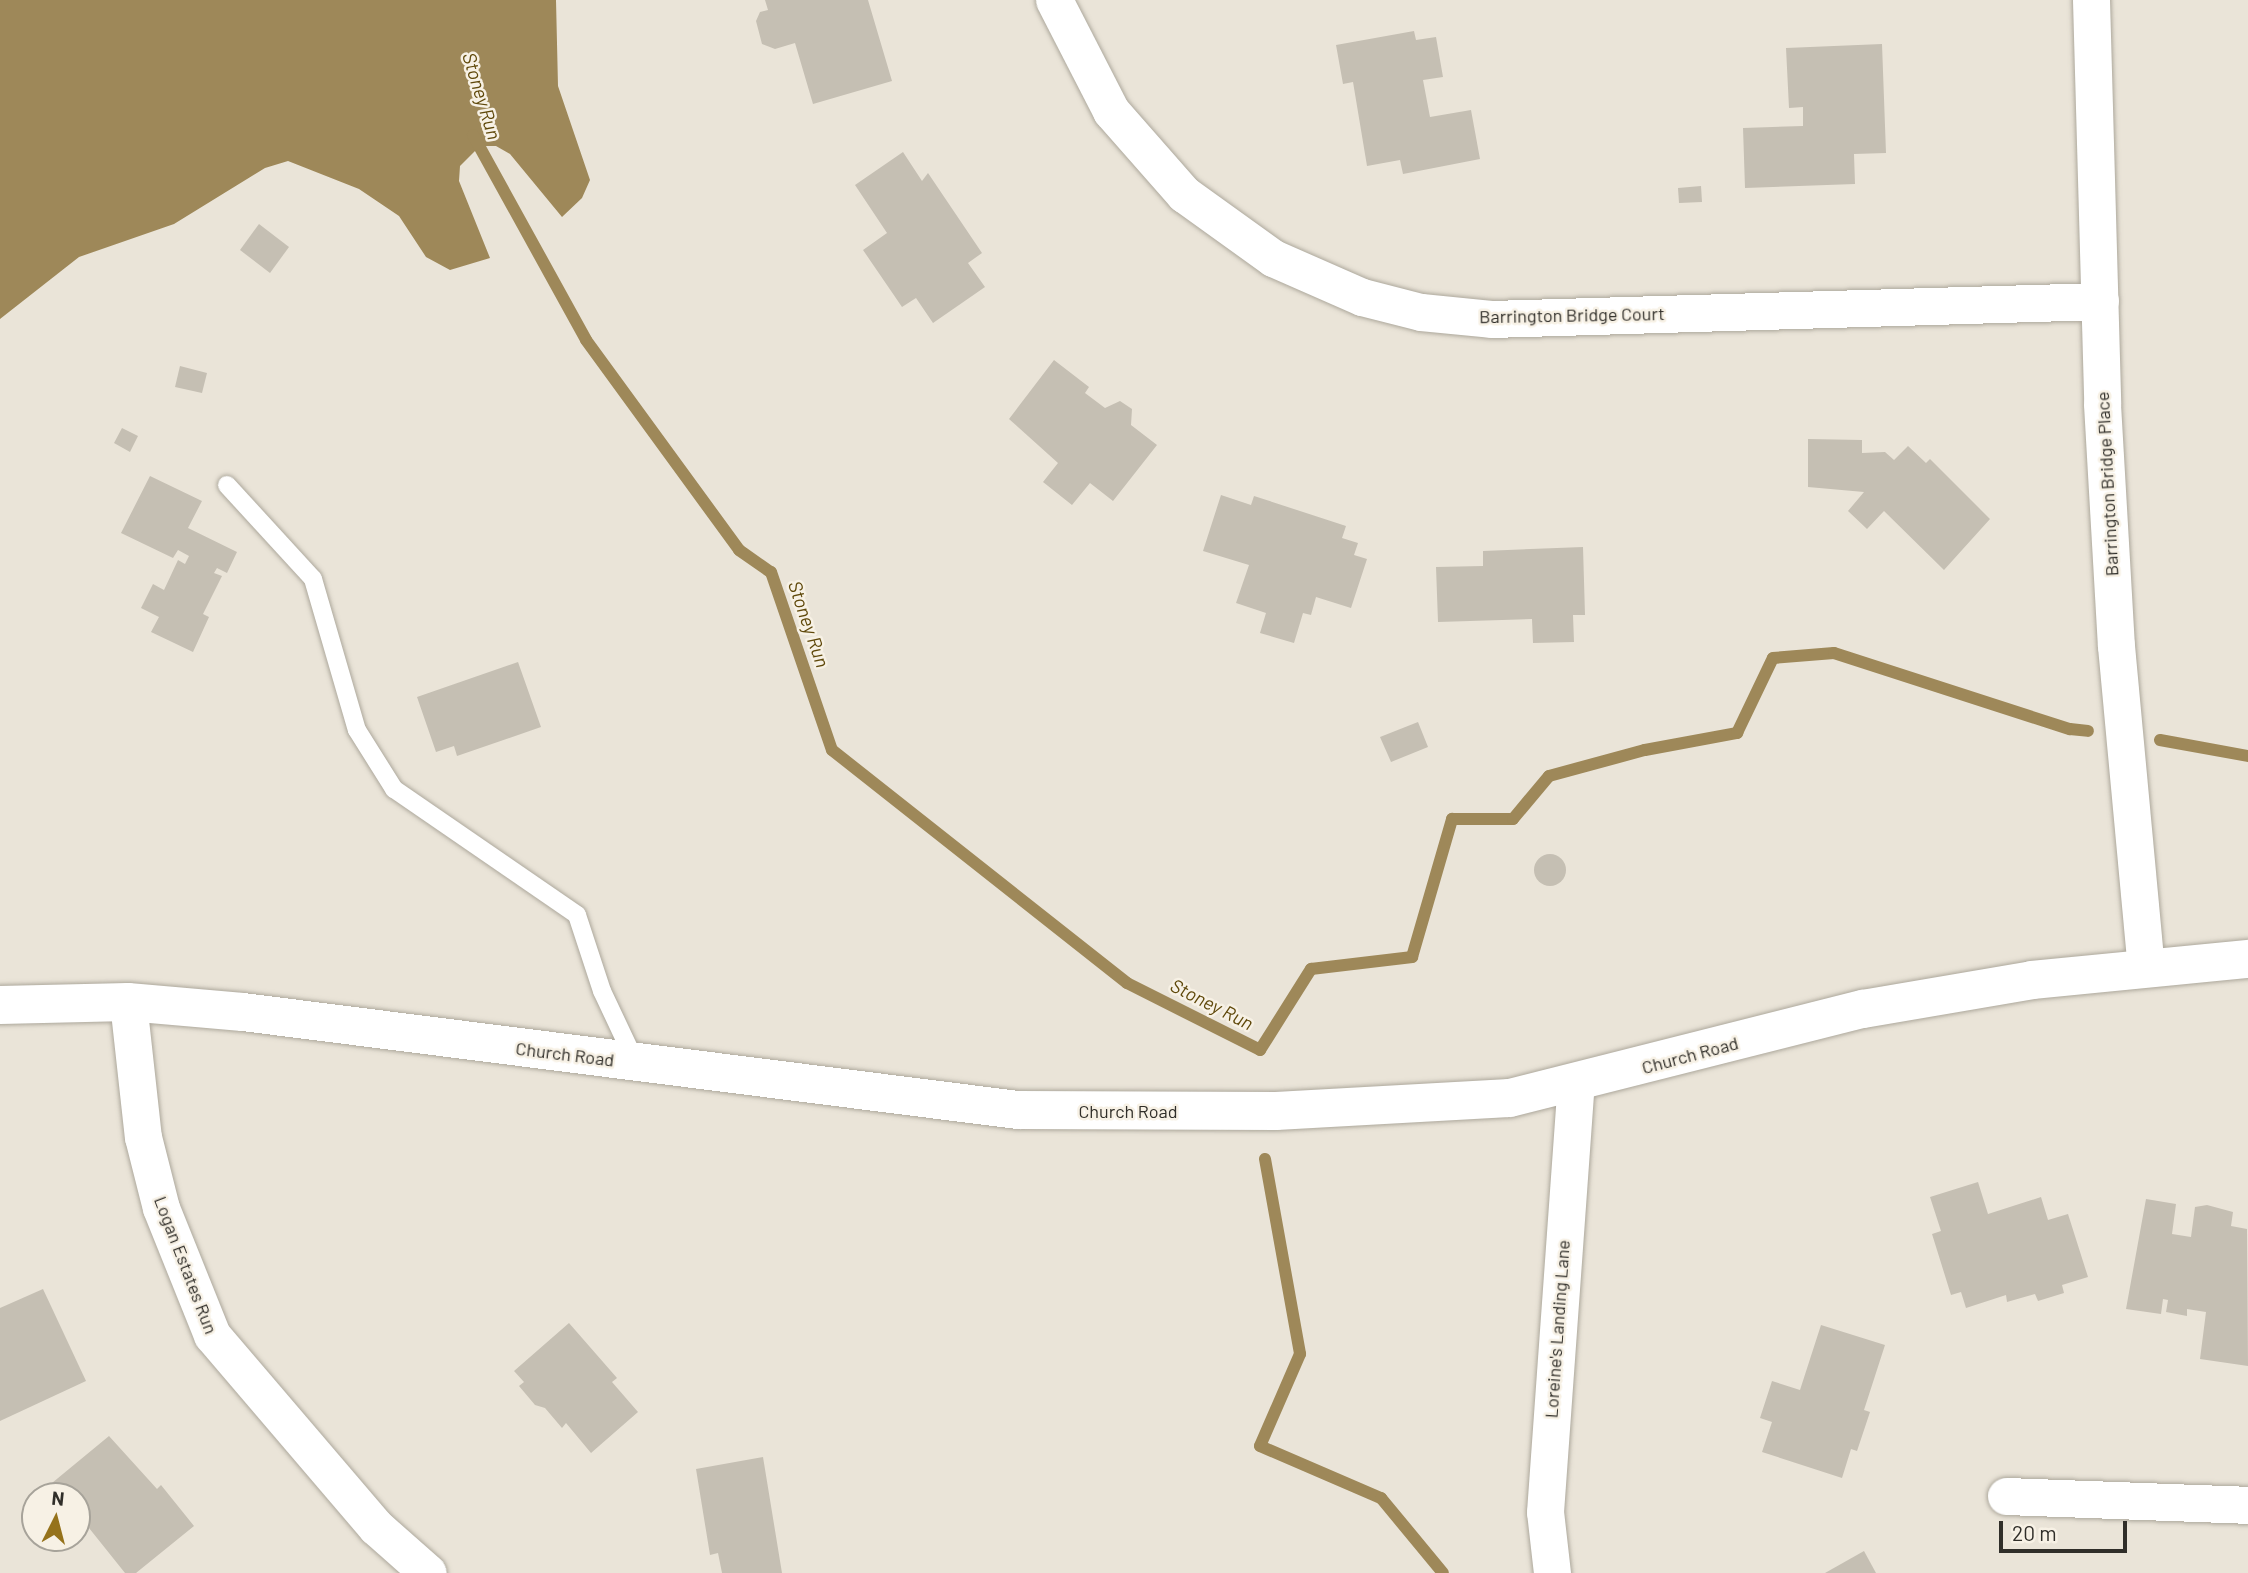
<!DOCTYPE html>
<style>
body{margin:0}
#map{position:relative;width:2248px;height:1573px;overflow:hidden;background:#eae4d8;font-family:Barlow,sans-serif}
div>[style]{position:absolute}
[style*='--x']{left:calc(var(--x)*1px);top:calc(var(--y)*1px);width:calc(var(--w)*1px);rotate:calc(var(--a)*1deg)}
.water>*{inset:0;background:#9e8859}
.stream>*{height:12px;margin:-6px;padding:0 6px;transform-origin:6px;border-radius:6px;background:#9e8859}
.building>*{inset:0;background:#c5bfb3}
.round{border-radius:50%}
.roads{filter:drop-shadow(0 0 2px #ada89c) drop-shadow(0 0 2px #ada89c)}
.lane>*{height:18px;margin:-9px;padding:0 9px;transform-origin:9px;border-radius:9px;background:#fff}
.street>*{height:37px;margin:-18.5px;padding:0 18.5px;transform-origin:18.5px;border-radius:18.5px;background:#fff}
.secondary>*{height:38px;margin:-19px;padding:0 19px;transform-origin:19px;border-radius:19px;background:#fff}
span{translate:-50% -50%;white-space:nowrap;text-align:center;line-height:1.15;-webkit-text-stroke:5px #f7f1e5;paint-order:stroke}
.street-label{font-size:18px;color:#302e29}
.water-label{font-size:19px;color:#5f480a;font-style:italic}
.north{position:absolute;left:21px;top:1482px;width:70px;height:70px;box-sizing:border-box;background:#f7f1e5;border:2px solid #a7a39a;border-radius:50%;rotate:6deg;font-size:19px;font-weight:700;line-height:28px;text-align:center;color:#302e29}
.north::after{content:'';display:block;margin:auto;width:24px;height:32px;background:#95721b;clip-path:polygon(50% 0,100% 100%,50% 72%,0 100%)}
.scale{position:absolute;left:1999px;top:1521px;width:128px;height:32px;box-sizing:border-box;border:4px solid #302e29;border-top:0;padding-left:9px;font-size:21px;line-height:24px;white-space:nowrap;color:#302e29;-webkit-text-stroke:5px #f7f1e5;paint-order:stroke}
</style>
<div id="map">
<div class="water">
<div style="clip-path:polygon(0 0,556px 0,558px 86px,590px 180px,582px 198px,562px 217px,510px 154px,496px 146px,480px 146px,460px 166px,459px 181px,490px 258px,450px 270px,426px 257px,399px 216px,359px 189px,288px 161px,265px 168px,174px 224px,79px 257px,0 319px)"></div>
</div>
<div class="stream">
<div style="--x:473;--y:135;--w:234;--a:61.1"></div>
<div style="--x:586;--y:340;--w:260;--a:53.9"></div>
<div style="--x:739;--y:550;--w:39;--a:35"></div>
<div style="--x:771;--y:572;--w:188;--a:71.1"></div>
<div style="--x:832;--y:750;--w:376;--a:38.3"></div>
<div style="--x:1127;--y:983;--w:149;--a:26.7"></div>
<div style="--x:1260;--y:1050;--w:96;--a:-57.8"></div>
<div style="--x:1311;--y:969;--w:102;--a:-6.8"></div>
<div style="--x:1412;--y:957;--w:144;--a:-73.8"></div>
<div style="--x:1452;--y:819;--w:61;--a:0"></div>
<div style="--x:1513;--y:819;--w:56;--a:-50.1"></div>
<div style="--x:1549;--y:776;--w:99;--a:-15.2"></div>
<div style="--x:1645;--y:750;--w:94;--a:-10.5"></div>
<div style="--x:1737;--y:733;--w:83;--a:-64.4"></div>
<div style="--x:1773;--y:658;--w:61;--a:-4.7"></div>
<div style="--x:1834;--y:653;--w:248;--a:17.9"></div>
<div style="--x:2070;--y:729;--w:18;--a:6"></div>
<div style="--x:2160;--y:740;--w:89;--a:10.3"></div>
<div style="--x:1265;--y:1159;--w:198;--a:79.8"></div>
<div style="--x:1300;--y:1354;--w:100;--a:113.5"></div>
<div style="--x:1260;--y:1446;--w:132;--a:23.3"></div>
<div style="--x:1381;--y:1498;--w:97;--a:50.4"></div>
</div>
<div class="building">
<div style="clip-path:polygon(765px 0,868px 0,892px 81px,813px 104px,795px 43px,775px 49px,762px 44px,756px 21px,760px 12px,768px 10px)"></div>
<div style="clip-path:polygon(1414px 31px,1416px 40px,1436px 37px,1443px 77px,1423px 80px,1430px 117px,1471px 110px,1480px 159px,1403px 174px,1400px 160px,1367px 166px,1353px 82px,1343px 84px,1336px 45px)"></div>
<div style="clip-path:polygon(1882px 44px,1886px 153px,1854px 154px,1855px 184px,1745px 188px,1743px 128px,1803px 126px,1803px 107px,1789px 108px,1786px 48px)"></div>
<div style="clip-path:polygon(903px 152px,922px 181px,928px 173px,982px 253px,968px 263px,985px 287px,933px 323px,916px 298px,902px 307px,863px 250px,887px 233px,855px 185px)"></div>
<div style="clip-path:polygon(1701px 186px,1702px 202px,1679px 203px,1678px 188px)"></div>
<div style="clip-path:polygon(259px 224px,289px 247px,270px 273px,240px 250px)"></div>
<div style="clip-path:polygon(1054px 360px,1089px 387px,1085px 393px,1105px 408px,1120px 401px,1132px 409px,1131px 425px,1157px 445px,1113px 501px,1090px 483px,1072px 505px,1043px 482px,1058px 463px,1009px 419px)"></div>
<div style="clip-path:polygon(180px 366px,207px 373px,202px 393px,175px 387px)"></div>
<div style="clip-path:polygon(122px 428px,138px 436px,130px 452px,114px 443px)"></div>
<div style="clip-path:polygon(1808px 439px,1862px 440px,1862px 453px,1885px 452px,1894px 460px,1908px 446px,1926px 463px,1930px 459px,1990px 519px,1944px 570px,1884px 511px,1867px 529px,1848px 511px,1864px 492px,1808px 487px)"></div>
<div style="clip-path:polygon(150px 476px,202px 501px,188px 528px,237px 552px,227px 573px,217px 568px,214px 573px,222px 576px,203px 614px,209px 617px,193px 652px,151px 632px,159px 617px,141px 608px,153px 584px,164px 590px,178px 560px,185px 564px,189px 556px,178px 550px,173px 558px,121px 533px)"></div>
<div style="clip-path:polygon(1221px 495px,1251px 505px,1254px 496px,1346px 526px,1342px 538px,1358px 543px,1354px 555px,1367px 559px,1351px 608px,1316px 597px,1311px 615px,1303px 613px,1294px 643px,1260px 633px,1266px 613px,1236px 603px,1249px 565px,1203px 551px)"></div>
<div style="clip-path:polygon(1583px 547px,1585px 615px,1573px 615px,1574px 642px,1533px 643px,1532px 619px,1438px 622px,1436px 567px,1483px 566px,1483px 551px)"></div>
<div style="clip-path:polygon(518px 662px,541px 727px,457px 756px,454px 746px,436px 752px,417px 697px)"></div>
<div style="clip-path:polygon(1418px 722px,1428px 747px,1391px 762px,1380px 737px)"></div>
<div class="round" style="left:1534px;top:854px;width:32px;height:32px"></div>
<div style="clip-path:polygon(1978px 1182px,1988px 1214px,2041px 1197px,2048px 1220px,2068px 1214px,2088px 1277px,2062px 1285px,2064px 1293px,2038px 1301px,2035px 1294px,2007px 1302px,2006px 1295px,1966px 1308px,1961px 1292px,1951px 1295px,1932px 1234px,1941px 1231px,1930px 1197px)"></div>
<div style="clip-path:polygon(2146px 1199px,2176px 1204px,2172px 1234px,2191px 1237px,2195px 1207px,2207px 1205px,2233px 1212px,2231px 1226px,2247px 1229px,2248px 1366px,2200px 1359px,2206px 1312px,2187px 1309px,2187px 1316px,2166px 1312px,2168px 1300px,2163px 1299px,2161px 1314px,2126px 1309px)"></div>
<div style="clip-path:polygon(43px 1289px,86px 1381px,0 1421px,0 1308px)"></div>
<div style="clip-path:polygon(569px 1323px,617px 1378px,612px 1382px,638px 1412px,591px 1453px,566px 1423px,562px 1428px,545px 1408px,535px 1405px,519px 1386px,524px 1382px,514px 1371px)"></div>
<div style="clip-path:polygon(1821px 1325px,1885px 1345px,1864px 1410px,1870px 1412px,1857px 1451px,1851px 1449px,1842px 1478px,1762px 1452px,1772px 1422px,1760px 1418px,1772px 1381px,1800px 1390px)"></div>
<div style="clip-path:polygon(109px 1436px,157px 1489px,161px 1485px,194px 1526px,136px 1573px,125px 1573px,77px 1513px,77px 1496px,63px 1496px,52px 1483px)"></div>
<div style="clip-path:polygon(763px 1457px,782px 1573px,722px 1573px,718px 1553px,710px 1555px,696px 1469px)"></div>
<div style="clip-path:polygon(1864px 1551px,1876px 1573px,1825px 1573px)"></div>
</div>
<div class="roads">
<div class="lane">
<div style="--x:227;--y:485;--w:127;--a:47.5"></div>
<div style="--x:313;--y:579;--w:157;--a:73.8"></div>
<div style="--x:357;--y:730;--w:70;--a:57.9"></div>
<div style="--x:394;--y:789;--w:222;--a:34.5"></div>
<div style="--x:577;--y:915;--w:80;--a:71.8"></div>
<div style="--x:602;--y:991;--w:77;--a:64.8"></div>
</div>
<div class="street">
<div style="--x:1054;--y:0;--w:125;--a:62.8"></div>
<div style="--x:1111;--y:111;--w:111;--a:48.7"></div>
<div style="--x:1184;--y:194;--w:110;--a:35.7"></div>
<div style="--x:1273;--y:258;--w:97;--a:23.7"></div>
<div style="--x:1362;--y:297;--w:61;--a:14.3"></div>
<div style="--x:1421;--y:312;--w:70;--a:5.7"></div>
<div style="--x:1491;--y:319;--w:609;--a:-1.69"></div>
<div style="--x:2091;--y:0;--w:404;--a:88.4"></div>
<div style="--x:2102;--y:404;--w:242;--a:86.7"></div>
<div style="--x:2116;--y:646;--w:322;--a:84.7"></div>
<div style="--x:128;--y:1002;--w:136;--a:83.7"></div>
<div style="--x:143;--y:1137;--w:73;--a:75.8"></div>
<div style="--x:161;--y:1208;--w:137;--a:68.1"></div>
<div style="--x:212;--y:1335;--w:253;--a:49.5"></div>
<div style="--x:376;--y:1527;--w:69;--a:41.5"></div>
<div style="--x:2006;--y:1496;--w:242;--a:2.1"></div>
<div style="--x:1552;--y:1573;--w:61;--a:-96.5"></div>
<div style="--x:1545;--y:1512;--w:429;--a:-85.9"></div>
</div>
<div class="secondary">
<div style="--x:0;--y:1005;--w:128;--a:-1.3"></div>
<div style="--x:128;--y:1002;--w:115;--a:5"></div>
<div style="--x:243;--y:1012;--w:781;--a:7.21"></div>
<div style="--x:1018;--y:1110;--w:258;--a:0.2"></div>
<div style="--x:1276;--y:1111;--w:234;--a:-3.2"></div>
<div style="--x:1510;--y:1098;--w:364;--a:-14.2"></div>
<div style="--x:1863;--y:1009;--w:171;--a:-9.7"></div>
<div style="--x:2032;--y:980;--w:217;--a:-5.6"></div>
</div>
</div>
<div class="street-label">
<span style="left:1572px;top:315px;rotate:-1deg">Barrington Bridge Court</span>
<span style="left:2107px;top:484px;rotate:-93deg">Barrington Bridge Place</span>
<span style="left:565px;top:1054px;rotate:7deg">Church Road</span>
<span style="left:1690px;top:1055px;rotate:-15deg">Church Road</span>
<span style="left:1128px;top:1111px">Church Road</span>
<span style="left:186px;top:1265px;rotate:69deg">Logan Estates Run</span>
<span style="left:1557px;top:1329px;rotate:-86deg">Loreine's Landing Lane</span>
</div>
<div class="water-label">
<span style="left:482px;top:96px;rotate:73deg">Stoney Run</span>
<span style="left:809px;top:624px;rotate:71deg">Stoney Run</span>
<span style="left:1212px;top:1004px;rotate:27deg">Stoney Run</span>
</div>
<div class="north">N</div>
<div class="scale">20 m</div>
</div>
